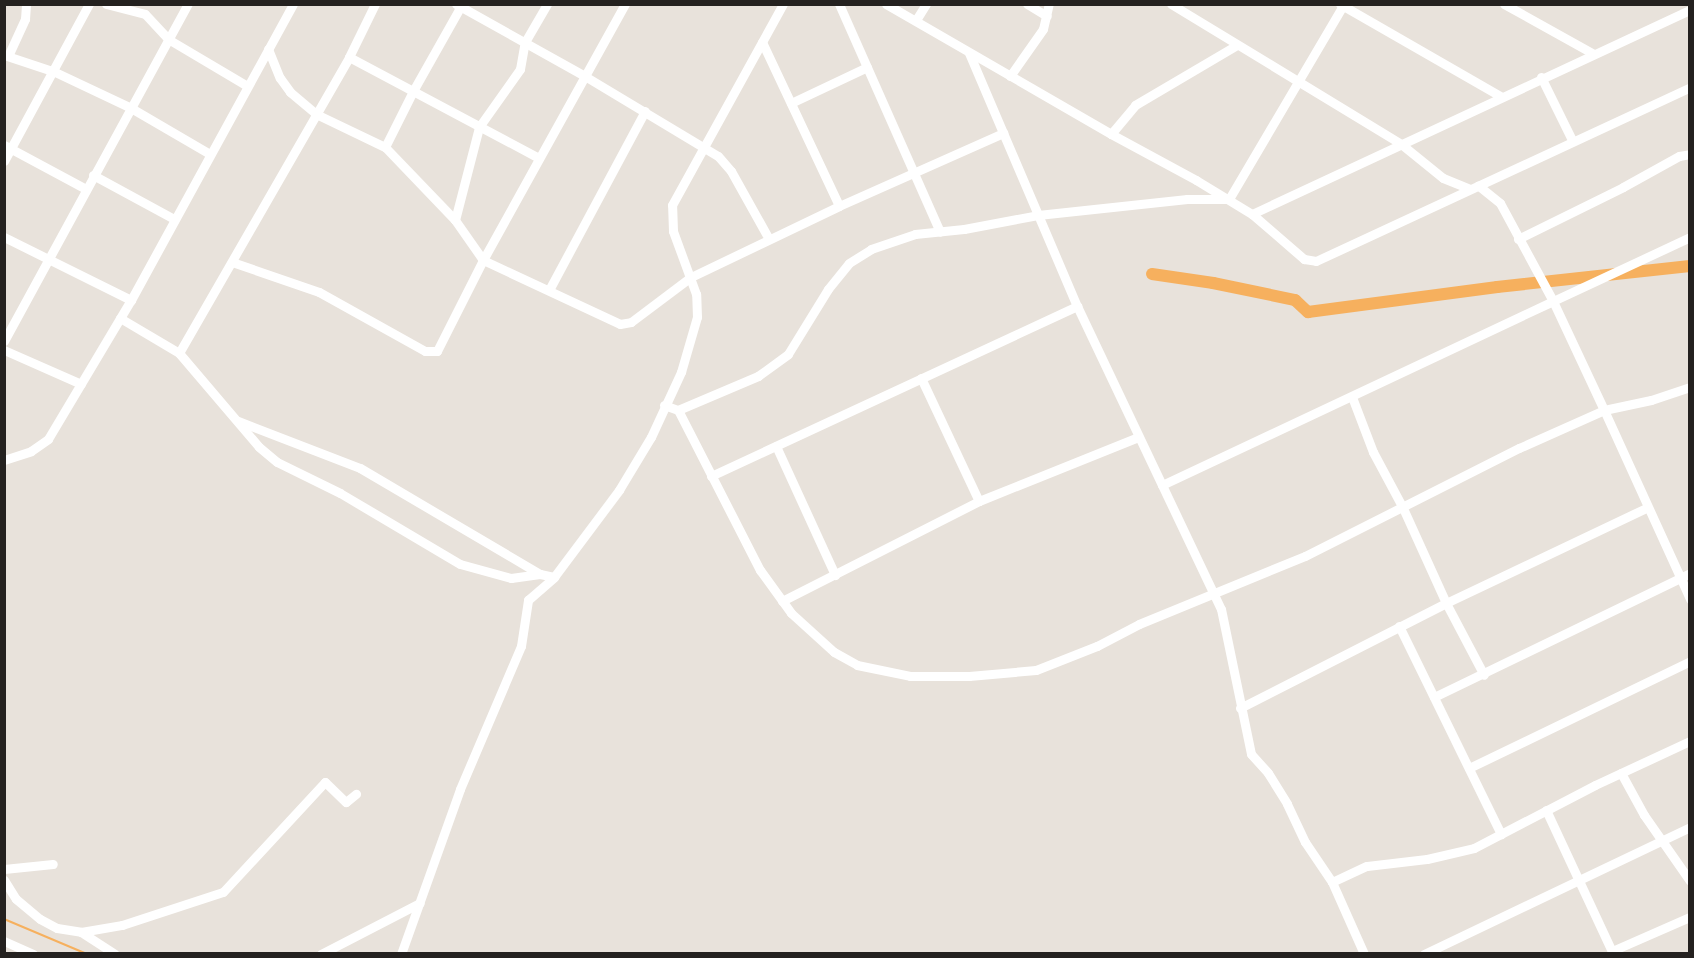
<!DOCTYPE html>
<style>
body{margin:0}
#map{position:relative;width:1694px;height:958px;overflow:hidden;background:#e8e2db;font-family:Signika,sans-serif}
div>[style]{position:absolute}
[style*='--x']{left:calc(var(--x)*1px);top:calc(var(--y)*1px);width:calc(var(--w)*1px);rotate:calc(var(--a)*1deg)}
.stream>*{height:2px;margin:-1px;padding:0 1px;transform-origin:1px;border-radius:1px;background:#f6b05e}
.river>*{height:12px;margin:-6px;padding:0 6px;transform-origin:6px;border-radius:6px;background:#f6b05e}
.minor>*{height:9px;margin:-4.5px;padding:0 4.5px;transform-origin:4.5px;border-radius:4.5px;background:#fff}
span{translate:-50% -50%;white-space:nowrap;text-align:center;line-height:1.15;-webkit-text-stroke:6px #fff;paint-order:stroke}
.frame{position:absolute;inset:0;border:6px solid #24211f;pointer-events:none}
</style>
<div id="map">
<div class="stream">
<div style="--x:4;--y:919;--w:90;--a:22.9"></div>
</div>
<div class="river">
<div style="--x:1152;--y:274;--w:62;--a:8.4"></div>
<div style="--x:1213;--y:283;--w:84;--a:11.7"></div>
<div style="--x:1295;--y:300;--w:18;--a:43"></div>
<div style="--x:1308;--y:312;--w:191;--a:-7.5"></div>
<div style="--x:1497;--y:287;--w:194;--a:-6.2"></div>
</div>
<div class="minor">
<div style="--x:106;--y:4;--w:40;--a:14.4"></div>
<div style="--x:145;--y:14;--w:34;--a:47"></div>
<div style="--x:168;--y:39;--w:92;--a:30.7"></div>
<div style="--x:456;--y:4;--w:145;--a:29.2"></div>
<div style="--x:583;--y:75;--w:157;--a:31"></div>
<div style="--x:718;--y:156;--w:20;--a:49"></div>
<div style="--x:731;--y:171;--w:78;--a:60.8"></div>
<div style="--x:839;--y:4;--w:249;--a:66.1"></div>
<div style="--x:886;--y:4;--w:260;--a:30"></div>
<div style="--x:1111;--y:134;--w:97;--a:28.4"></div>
<div style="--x:1196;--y:180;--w:66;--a:31.3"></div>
<div style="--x:1252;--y:214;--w:69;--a:40.9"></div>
<div style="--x:1304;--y:259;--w:12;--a:9"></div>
<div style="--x:1316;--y:261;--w:412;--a:-24.9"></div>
<div style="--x:1027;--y:4;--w:23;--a:31"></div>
<div style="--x:1171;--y:4;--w:269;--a:31.3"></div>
<div style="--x:1401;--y:144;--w:54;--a:39"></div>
<div style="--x:1443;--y:178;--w:29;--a:22"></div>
<div style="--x:1340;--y:4;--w:185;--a:29.9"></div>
<div style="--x:1504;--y:4;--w:101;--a:29.1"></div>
<div style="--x:916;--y:20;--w:19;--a:-58"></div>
<div style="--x:762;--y:42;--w:181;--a:64.8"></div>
<div style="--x:268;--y:49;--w:31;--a:68"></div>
<div style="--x:280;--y:78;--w:17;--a:54"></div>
<div style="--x:290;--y:92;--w:34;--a:40"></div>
<div style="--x:316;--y:114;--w:76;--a:25.6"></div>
<div style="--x:385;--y:147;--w:101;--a:46.2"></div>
<div style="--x:455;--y:220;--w:49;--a:55"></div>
<div style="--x:483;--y:260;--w:151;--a:25"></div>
<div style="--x:620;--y:324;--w:11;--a:-10"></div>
<div style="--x:631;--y:322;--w:75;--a:-36.9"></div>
<div style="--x:691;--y:277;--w:164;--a:-25.6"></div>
<div style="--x:839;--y:206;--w:180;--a:-24"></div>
<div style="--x:969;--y:53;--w:275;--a:66.9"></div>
<div style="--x:1077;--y:306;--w:335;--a:64.6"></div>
<div style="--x:1221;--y:609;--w:148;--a:78.3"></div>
<div style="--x:1251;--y:754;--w:25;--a:48"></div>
<div style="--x:1268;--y:773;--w:36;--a:58"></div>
<div style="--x:1287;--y:804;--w:42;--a:64.7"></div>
<div style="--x:1305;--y:842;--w:48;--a:56"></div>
<div style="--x:1332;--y:882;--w:79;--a:66"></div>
<div style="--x:4;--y:55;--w:54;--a:18.4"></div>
<div style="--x:55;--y:72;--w:84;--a:25.3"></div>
<div style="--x:131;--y:108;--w:91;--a:30.2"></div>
<div style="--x:8;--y:56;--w:41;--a:-65.3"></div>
<div style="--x:25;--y:19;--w:15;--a:-86"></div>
<div style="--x:349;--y:57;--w:215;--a:28"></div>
<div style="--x:1010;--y:76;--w:57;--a:-54.9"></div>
<div style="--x:1043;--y:29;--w:26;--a:-77"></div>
<div style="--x:1541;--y:77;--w:70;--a:63.8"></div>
<div style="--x:791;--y:103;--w:84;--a:-25.3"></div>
<div style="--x:1111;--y:134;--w:38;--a:-50"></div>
<div style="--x:1135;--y:105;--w:118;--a:-30.5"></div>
<div style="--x:4;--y:145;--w:93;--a:28.2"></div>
<div style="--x:385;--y:147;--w:63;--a:-63.4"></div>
<div style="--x:413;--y:91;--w:100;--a:-60.6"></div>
<div style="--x:4;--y:161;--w:179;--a:-61.6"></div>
<div style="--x:93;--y:175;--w:92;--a:28.5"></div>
<div style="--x:1252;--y:214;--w:483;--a:-25"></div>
<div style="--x:455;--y:220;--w:96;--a:-75.5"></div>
<div style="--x:479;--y:127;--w:71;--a:-54.7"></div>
<div style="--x:520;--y:69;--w:27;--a:-80"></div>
<div style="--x:525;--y:42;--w:44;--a:-59.9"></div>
<div style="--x:4;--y:237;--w:142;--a:26.4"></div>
<div style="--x:1518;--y:239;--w:117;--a:-26.3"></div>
<div style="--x:1623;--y:187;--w:64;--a:-29"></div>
<div style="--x:1679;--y:156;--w:11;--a:-10"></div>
<div style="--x:232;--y:262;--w:92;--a:19"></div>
<div style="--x:319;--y:292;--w:121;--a:29.1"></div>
<div style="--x:425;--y:351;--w:12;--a:0"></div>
<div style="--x:437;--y:351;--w:102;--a:-63.2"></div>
<div style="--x:483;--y:260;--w:293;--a:-61"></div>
<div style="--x:549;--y:290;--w:203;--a:-61.8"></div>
<div style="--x:120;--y:318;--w:69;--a:30.7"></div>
<div style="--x:179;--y:353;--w:341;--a:-60.1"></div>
<div style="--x:349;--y:57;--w:59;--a:-63.9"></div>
<div style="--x:4;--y:341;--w:384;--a:-61.4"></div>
<div style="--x:4;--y:350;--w:84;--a:23.8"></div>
<div style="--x:179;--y:353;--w:123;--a:49.6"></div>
<div style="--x:259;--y:447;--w:23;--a:40"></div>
<div style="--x:277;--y:462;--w:70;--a:26.2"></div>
<div style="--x:340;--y:493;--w:139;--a:30.6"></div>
<div style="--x:460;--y:564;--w:53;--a:15.4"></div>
<div style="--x:511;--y:578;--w:29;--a:-8"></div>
<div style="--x:540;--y:574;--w:14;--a:12"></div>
<div style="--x:921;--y:378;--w:136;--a:64.8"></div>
<div style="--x:1690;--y:387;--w:41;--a:161.6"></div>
<div style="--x:1651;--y:400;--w:48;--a:168"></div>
<div style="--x:1604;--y:410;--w:208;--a:65.5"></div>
<div style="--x:1352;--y:397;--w:59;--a:69.1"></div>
<div style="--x:1373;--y:452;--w:61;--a:61.8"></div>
<div style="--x:1402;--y:506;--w:107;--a:65.6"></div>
<div style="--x:1446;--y:603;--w:81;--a:62.2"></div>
<div style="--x:664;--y:405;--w:15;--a:20"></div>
<div style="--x:678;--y:410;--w:180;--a:62.9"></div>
<div style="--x:760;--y:570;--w:53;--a:54.2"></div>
<div style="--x:791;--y:613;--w:58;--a:42.2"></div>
<div style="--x:834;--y:652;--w:26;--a:29"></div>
<div style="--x:857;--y:665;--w:54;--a:11.7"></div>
<div style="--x:910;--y:676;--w:59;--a:0"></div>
<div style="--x:969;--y:676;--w:67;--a:-5.1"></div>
<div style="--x:1036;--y:670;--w:66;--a:-21.5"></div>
<div style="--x:1097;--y:646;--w:47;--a:-27.6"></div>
<div style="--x:1139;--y:624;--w:179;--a:-22.3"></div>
<div style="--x:1305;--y:556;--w:240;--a:-26.8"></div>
<div style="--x:1519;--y:448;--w:93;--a:-24.1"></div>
<div style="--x:1604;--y:410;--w:120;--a:-115.1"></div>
<div style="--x:1553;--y:301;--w:151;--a:-25"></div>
<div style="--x:678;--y:410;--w:87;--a:-23"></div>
<div style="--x:758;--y:376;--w:37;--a:-36"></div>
<div style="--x:788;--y:354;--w:76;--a:-58.4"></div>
<div style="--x:828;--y:289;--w:33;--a:-51"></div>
<div style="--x:849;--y:263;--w:26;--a:-32"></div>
<div style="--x:871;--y:249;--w:46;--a:-18.8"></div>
<div style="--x:915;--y:234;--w:49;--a:-5.8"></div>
<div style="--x:964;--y:229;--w:75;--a:-10.7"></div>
<div style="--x:1038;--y:215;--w:150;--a:-6.1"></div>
<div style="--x:1187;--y:199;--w:42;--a:0"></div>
<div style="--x:1229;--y:199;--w:226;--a:-59.5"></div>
<div style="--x:238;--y:421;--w:131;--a:21.1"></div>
<div style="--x:360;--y:468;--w:209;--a:30.5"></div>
<div style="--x:776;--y:446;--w:142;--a:65.4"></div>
<div style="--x:4;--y:460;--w:28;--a:-18"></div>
<div style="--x:31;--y:451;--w:21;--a:-35"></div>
<div style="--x:48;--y:439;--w:162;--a:-59.2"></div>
<div style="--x:131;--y:300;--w:337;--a:-61.3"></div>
<div style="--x:711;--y:476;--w:404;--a:-24.9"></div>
<div style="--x:1162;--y:485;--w:432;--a:-25.2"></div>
<div style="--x:1553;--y:301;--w:111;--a:-118.4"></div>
<div style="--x:1500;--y:203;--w:28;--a:-141"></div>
<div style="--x:782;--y:601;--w:221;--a:-26.9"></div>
<div style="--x:979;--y:501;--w:171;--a:-21.9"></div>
<div style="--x:1399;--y:626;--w:232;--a:63.9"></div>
<div style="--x:1434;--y:697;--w:284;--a:-25.8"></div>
<div style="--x:1240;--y:708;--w:231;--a:-27"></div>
<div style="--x:1446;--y:603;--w:221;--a:-25.4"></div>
<div style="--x:1469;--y:768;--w:246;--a:-25.8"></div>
<div style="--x:1621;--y:773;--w:48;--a:61.3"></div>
<div style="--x:1644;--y:815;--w:80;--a:55.1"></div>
<div style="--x:1546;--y:810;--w:159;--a:65"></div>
<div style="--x:4;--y:869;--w:49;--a:-5.8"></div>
<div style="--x:4;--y:880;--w:22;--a:58"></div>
<div style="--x:16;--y:899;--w:31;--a:40"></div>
<div style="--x:40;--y:919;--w:19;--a:28"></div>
<div style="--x:57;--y:928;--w:24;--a:9"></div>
<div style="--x:81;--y:932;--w:42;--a:-9.7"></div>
<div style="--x:122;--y:925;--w:106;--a:-18.1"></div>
<div style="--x:223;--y:892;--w:150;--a:-47.2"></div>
<div style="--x:325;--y:782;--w:29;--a:44"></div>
<div style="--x:346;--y:802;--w:13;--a:-39"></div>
<div style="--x:1332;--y:882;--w:38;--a:-25"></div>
<div style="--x:1367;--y:866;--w:60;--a:-6.7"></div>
<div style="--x:1427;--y:859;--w:48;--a:-13.2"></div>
<div style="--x:1474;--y:848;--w:136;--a:-27.5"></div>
<div style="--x:1595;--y:785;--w:105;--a:-24.9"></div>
<div style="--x:81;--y:932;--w:40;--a:32.9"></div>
<div style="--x:4;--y:941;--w:32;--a:24"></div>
<div style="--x:1612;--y:951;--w:85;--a:-23.6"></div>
<div style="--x:321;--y:954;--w:111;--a:-27.3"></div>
<div style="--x:401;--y:954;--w:175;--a:-70.3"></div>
<div style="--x:460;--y:789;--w:155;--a:-66.9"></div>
<div style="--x:521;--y:646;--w:47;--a:-81.3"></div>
<div style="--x:528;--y:600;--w:35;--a:-41"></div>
<div style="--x:554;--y:577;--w:109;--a:-53.2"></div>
<div style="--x:619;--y:490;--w:62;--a:-58.9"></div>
<div style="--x:651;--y:437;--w:72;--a:-65.2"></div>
<div style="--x:681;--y:372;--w:57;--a:-73.8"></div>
<div style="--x:697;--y:317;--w:23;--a:-92"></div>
<div style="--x:696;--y:294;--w:67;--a:-110.1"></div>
<div style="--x:673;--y:231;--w:26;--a:-92"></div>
<div style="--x:672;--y:205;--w:230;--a:-61.1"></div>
<div style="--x:1424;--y:954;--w:295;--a:-25.5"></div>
</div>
<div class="frame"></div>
</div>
